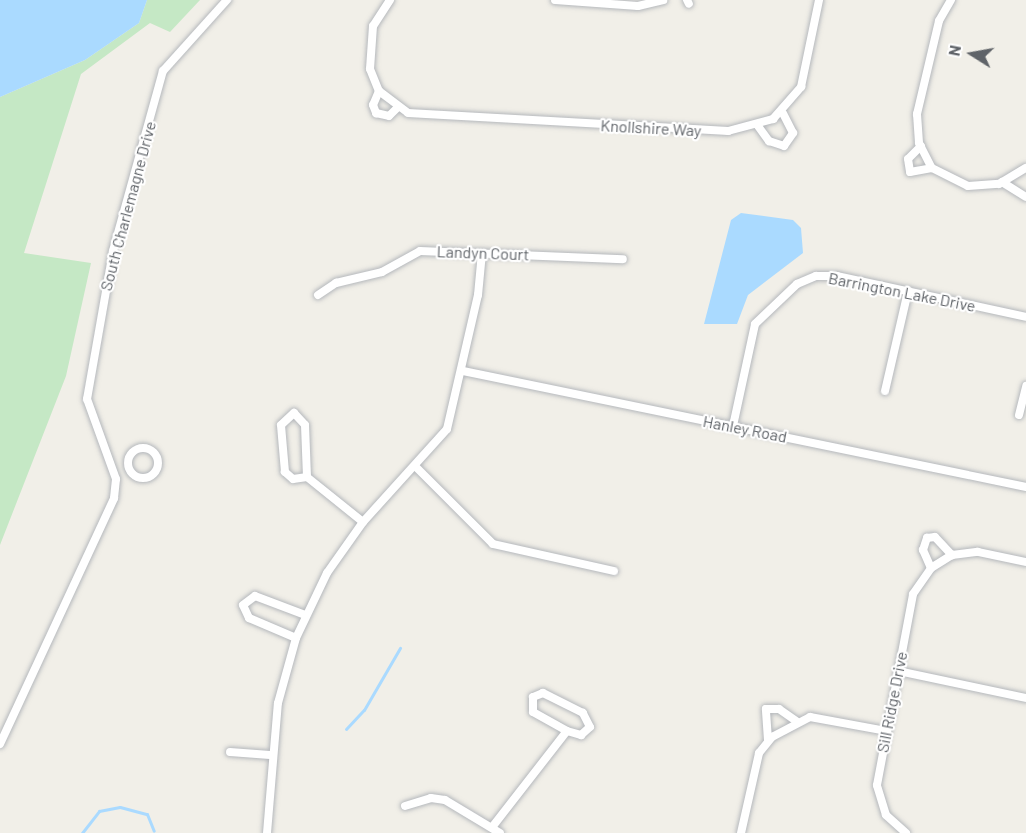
<!DOCTYPE html>
<style>
body{margin:0}
#map{position:relative;width:1026px;height:833px;overflow:hidden;background:#f1efe8;font-family:Barlow,sans-serif}
div>[style]{position:absolute}
[style*='--x']{left:calc(var(--x)*1px);top:calc(var(--y)*1px);width:calc(var(--w)*1px);rotate:calc(var(--a)*1deg)}
.green>*{inset:0;background:#c5e8c5}
.water>*{inset:0;background:#aadaff}
.stream>*{height:3px;margin:-1.5px;padding:0 1.5px;transform-origin:1.5px;border-radius:1.5px;background:#aadaff}
.roads{filter:drop-shadow(0 0 2px #b5b8bc) drop-shadow(0 0 2px #b5b8bc)}
.minor>*{height:8px;margin:-4px;padding:0 4px;transform-origin:4px;border-radius:4px;background:#fff}
.minor>.ring{margin:-4px;padding:0;box-sizing:content-box;background:none;border:8px solid #fff;border-radius:50%}
span{translate:-50% -50%;white-space:nowrap;text-align:center;line-height:1.15;-webkit-text-stroke:4.5px #fff;paint-order:stroke}
.street-label{font-size:16px;color:#5f6368}
.north{position:absolute;left:942px;top:24px;width:60px;height:60px;-webkit-text-stroke:4px #fff;paint-order:stroke;rotate:281deg;font-size:16px;font-weight:700;line-height:24px;text-align:center;color:#5f6368}
.north::after{content:'';display:block;margin:auto;width:21px;height:27px;background:#5f6368;clip-path:polygon(50% 0,100% 100%,50% 72%,0 100%)}
</style>
<div id="map">
<div class="green">
<div style="clip-path:polygon(147px 0,200px 0,170px 32px,150px 23px,81px 74px,24px 253px,91px 263px,66px 376px,0 545px,0 97px,85px 60px,139px 23px)"></div>
</div>
<div class="water">
<div style="clip-path:polygon(0 0,147px 0,139px 23px,85px 60px,0 97px)"></div>
<div style="clip-path:polygon(741px 213px,793px 220px,801px 228px,803px 253px,748px 295px,737px 324px,704px 324px,731px 220px)"></div>
</div>
<div class="stream">
<div style="--x:346;--y:729;--w:26;--a:-47"></div>
<div style="--x:364;--y:710;--w:72;--a:-59.9"></div>
<div style="--x:82;--y:833;--w:28;--a:-52"></div>
<div style="--x:99;--y:811;--w:21;--a:-11"></div>
<div style="--x:120;--y:807;--w:28;--a:15"></div>
<div style="--x:147;--y:814;--w:18;--a:68"></div>
</div>
<div class="roads">
<div class="minor">
<div style="--x:390;--y:0;--w:31;--a:123"></div>
<div style="--x:373;--y:26;--w:43;--a:94"></div>
<div style="--x:370;--y:69;--w:24;--a:68"></div>
<div style="--x:379;--y:91;--w:36;--a:37"></div>
<div style="--x:408;--y:113;--w:321;--a:3.2"></div>
<div style="--x:728;--y:131;--w:47;--a:-14.9"></div>
<div style="--x:773;--y:119;--w:43;--a:-48.8"></div>
<div style="--x:801;--y:87;--w:89;--a:-78.3"></div>
<div style="--x:555;--y:0;--w:83;--a:4.1"></div>
<div style="--x:638;--y:6;--w:26;--a:-13"></div>
<div style="--x:687;--y:0;--w:4;--a:63"></div>
<div style="--x:951;--y:0;--w:24;--a:120"></div>
<div style="--x:939;--y:21;--w:96;--a:103.3"></div>
<div style="--x:917;--y:114;--w:29;--a:86"></div>
<div style="--x:919;--y:143;--w:28;--a:63"></div>
<div style="--x:932;--y:168;--w:40;--a:26.6"></div>
<div style="--x:968;--y:186;--w:31;--a:-4"></div>
<div style="--x:999;--y:184;--w:31;--a:-31"></div>
<div style="--x:379;--y:91;--w:15;--a:113"></div>
<div style="--x:373;--y:105;--w:9;--a:69"></div>
<div style="--x:376;--y:113;--w:13;--a:13"></div>
<div style="--x:389;--y:116;--w:11;--a:-45"></div>
<div style="--x:758;--y:126;--w:19;--a:54"></div>
<div style="--x:769;--y:141;--w:16;--a:18"></div>
<div style="--x:784;--y:146;--w:16;--a:-55"></div>
<div style="--x:793;--y:133;--w:22;--a:-117"></div>
<div style="--x:921;--y:146;--w:18;--a:135"></div>
<div style="--x:908;--y:159;--w:13;--a:81"></div>
<div style="--x:910;--y:172;--w:22;--a:-10"></div>
<div style="--x:1002;--y:182;--w:28;--a:32"></div>
<div style="--x:318;--y:295;--w:22;--a:-34"></div>
<div style="--x:336;--y:283;--w:47;--a:-13.4"></div>
<div style="--x:382;--y:272;--w:43;--a:-28.9"></div>
<div style="--x:420;--y:251;--w:203;--a:2.3"></div>
<div style="--x:463;--y:371;--w:575;--a:11.64"></div>
<div style="--x:885;--y:391;--w:103;--a:-77"></div>
<div style="--x:1019;--y:415;--w:30;--a:-76"></div>
<div style="--x:733;--y:426;--w:104;--a:-77.8"></div>
<div style="--x:755;--y:324;--w:58;--a:-43.6"></div>
<div style="--x:797;--y:284;--w:21;--a:-23"></div>
<div style="--x:816;--y:276;--w:21;--a:0"></div>
<div style="--x:837;--y:276;--w:193;--a:12.2"></div>
<div class="ring" style="left:128px;top:448px;width:22px;height:22px"></div>
<div style="--x:417;--y:468;--w:107;--a:45"></div>
<div style="--x:493;--y:544;--w:124;--a:12.6"></div>
<div style="--x:307;--y:477;--w:14;--a:172"></div>
<div style="--x:293;--y:479;--w:11;--a:-139"></div>
<div style="--x:285;--y:472;--w:47;--a:-94.9"></div>
<div style="--x:281;--y:425;--w:18;--a:-43"></div>
<div style="--x:294;--y:413;--w:16;--a:47"></div>
<div style="--x:305;--y:425;--w:52;--a:87.8"></div>
<div style="--x:307;--y:477;--w:72;--a:38.8"></div>
<div style="--x:931;--y:568;--w:20;--a:-114"></div>
<div style="--x:923;--y:550;--w:13;--a:-72"></div>
<div style="--x:927;--y:538;--w:8;--a:-7"></div>
<div style="--x:935;--y:537;--w:25;--a:47"></div>
<div style="--x:296;--y:638;--w:51;--a:-156.9"></div>
<div style="--x:249;--y:618;--w:14;--a:-115"></div>
<div style="--x:243;--y:605;--w:15;--a:-37"></div>
<div style="--x:255;--y:596;--w:53;--a:20.8"></div>
<div style="--x:898;--y:671;--w:131;--a:11.9"></div>
<div style="--x:768;--y:740;--w:31;--a:-94"></div>
<div style="--x:766;--y:709;--w:13;--a:0"></div>
<div style="--x:779;--y:709;--w:21;--a:35"></div>
<div style="--x:0;--y:744;--w:271;--a:-65.1"></div>
<div style="--x:114;--y:498;--w:19;--a:-84"></div>
<div style="--x:116;--y:479;--w:85;--a:-109.9"></div>
<div style="--x:87;--y:399;--w:150;--a:-80"></div>
<div style="--x:113;--y:251;--w:187;--a:-74.5"></div>
<div style="--x:163;--y:71;--w:96;--a:-48"></div>
<div style="--x:230;--y:752;--w:40;--a:4.3"></div>
<div style="--x:405;--y:806;--w:27;--a:-17"></div>
<div style="--x:431;--y:798;--w:14;--a:8"></div>
<div style="--x:445;--y:800;--w:64;--a:31"></div>
<div style="--x:493;--y:826;--w:120;--a:-52.1"></div>
<div style="--x:567;--y:731;--w:15;--a:16"></div>
<div style="--x:581;--y:735;--w:12;--a:-42"></div>
<div style="--x:590;--y:727;--w:16;--a:-117"></div>
<div style="--x:583;--y:713;--w:45;--a:-153.4"></div>
<div style="--x:543;--y:693;--w:11;--a:158"></div>
<div style="--x:533;--y:697;--w:15;--a:90"></div>
<div style="--x:533;--y:712;--w:39;--a:29"></div>
<div style="--x:267;--y:833;--w:130;--a:-85.2"></div>
<div style="--x:278;--y:703;--w:67;--a:-74.5"></div>
<div style="--x:296;--y:638;--w:72;--a:-64.5"></div>
<div style="--x:327;--y:573;--w:62;--a:-54.8"></div>
<div style="--x:363;--y:522;--w:125;--a:-47.9"></div>
<div style="--x:447;--y:429;--w:138;--a:-77"></div>
<div style="--x:478;--y:295;--w:42;--a:-84.6"></div>
<div style="--x:741;--y:833;--w:82;--a:-77.3"></div>
<div style="--x:759;--y:753;--w:21;--a:-51"></div>
<div style="--x:772;--y:737;--w:43;--a:-27.8"></div>
<div style="--x:810;--y:717;--w:77;--a:10.4"></div>
<div style="--x:906;--y:833;--w:27;--a:-138"></div>
<div style="--x:886;--y:815;--w:31;--a:-107"></div>
<div style="--x:877;--y:785;--w:194;--a:-79.3"></div>
<div style="--x:913;--y:594;--w:32;--a:-55"></div>
<div style="--x:931;--y:568;--w:25;--a:-32"></div>
<div style="--x:952;--y:555;--w:26;--a:-7"></div>
<div style="--x:978;--y:552;--w:49;--a:11.8"></div>
</div>
</div>
<div class="street-label">
<span style="left:651px;top:128px;rotate:3deg">Knollshire Way</span>
<span style="left:128px;top:206px;rotate:-75deg">South Charlemagne Drive</span>
<span style="left:483px;top:253px;rotate:2deg">Landyn Court</span>
<span style="left:902px;top:292px;rotate:11deg">Barrington Lake Drive</span>
<span style="left:745px;top:429px;rotate:11deg">Hanley Road</span>
<span style="left:892px;top:702px;rotate:-79deg">Sill Ridge Drive</span>
</div>
<div class="north">N</div>
</div>
